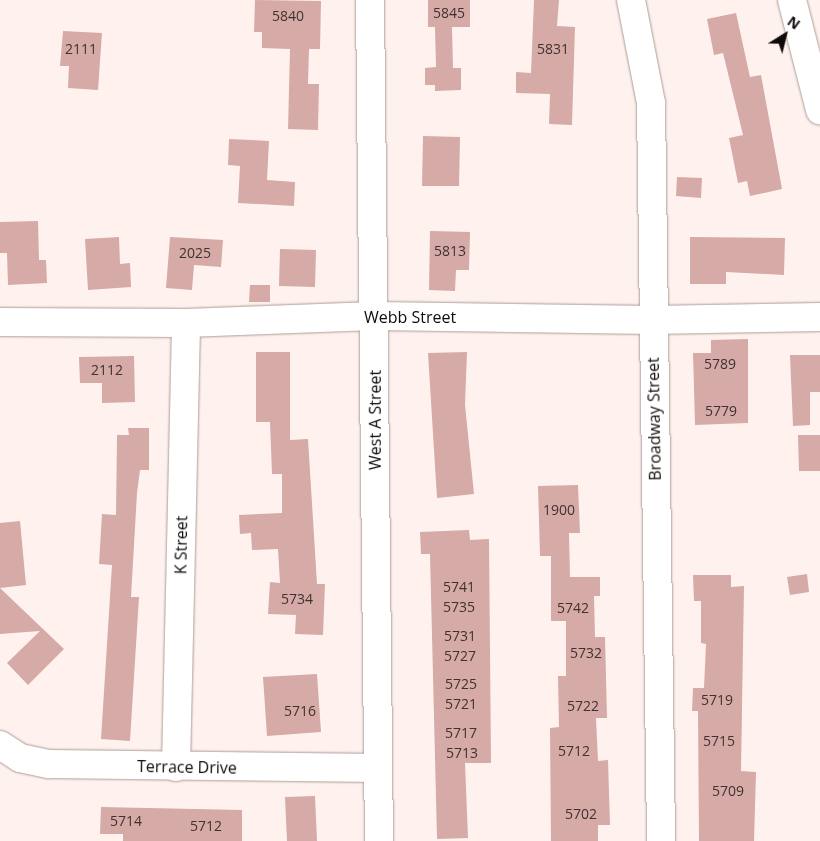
<!DOCTYPE html>
<style>
body{margin:0}
#map{position:relative;width:820px;height:841px;overflow:hidden;background:#fff2ee;font-family:"Open Sans",sans-serif}
div>[style]{position:absolute}
[style*='--x']{left:calc(var(--x)*1px);top:calc(var(--y)*1px);width:calc(var(--w)*1px);rotate:calc(var(--a)*1deg)}
.building>*{inset:0;background:#d5aaa7}
.roads{filter:drop-shadow(0 0 1px #ac9d98) drop-shadow(0 0 1px #ac9d98)}
.minor>*{height:28px;margin:-14px;padding:0 14px;transform-origin:14px;border-radius:14px;background:#fff}
.major>*{height:28px;margin:-14px;padding:0 14px;transform-origin:14px;border-radius:14px;background:#fff}
span{translate:-50% -50%;white-space:nowrap;text-align:center;line-height:1.15;-webkit-text-stroke:4px #fff;paint-order:stroke}
.number-label{font-size:14px;color:#403230}
.number-label span{-webkit-text-stroke-width:0}
.street-label{font-size:16px;color:#0f0a09}
.north{position:absolute;left:760px;top:10px;width:50px;height:50px;-webkit-text-stroke:4px #fff;paint-order:stroke;rotate:36deg;font-size:14px;font-weight:700;line-height:20px;text-align:center;color:#0f0a09}
.north::after{content:'';display:block;margin:auto;width:18px;height:22px;background:#0f0a09;clip-path:polygon(50% 0,100% 100%,50% 72%,0 100%)}
</style>
<div id="map">
<div class="building">
<div style="clip-path:polygon(255px 0,321px 1px,320px 49px,309px 49px,308px 84px,319px 84px,318px 130px,288px 129px,290px 49px,262px 48px,262px 32px,254px 32px)"></div>
<div style="clip-path:polygon(428px 0,470px 0,470px 27px,452px 27px,453px 68px,461px 68px,461px 90px,435px 91px,435px 85px,425px 85px,425px 68px,436px 67px,435px 27px,428px 27px)"></div>
<div style="clip-path:polygon(534px 0,559px 0,557px 26px,575px 27px,572px 125px,549px 124px,550px 94px,516px 93px,516px 72px,531px 73px)"></div>
<div style="clip-path:polygon(736px 13px,750px 77px,761px 75px,782px 189px,750px 196px,747px 181px,738px 183px,729px 138px,743px 135px,723px 53px,714px 55px,707px 19px)"></div>
<div style="clip-path:polygon(63px 31px,102px 33px,98px 90px,68px 88px,69px 66px,60px 66px)"></div>
<div style="clip-path:polygon(423px 136px,460px 137px,459px 186px,422px 186px)"></div>
<div style="clip-path:polygon(229px 139px,269px 141px,267px 180px,295px 182px,294px 206px,238px 203px,240px 166px,228px 165px)"></div>
<div style="clip-path:polygon(677px 177px,702px 178px,701px 198px,676px 196px)"></div>
<div style="clip-path:polygon(38px 221px,39px 260px,46px 260px,47px 283px,8px 285px,7px 253px,0 253px,0 222px)"></div>
<div style="clip-path:polygon(430px 231px,470px 232px,469px 270px,456px 270px,455px 291px,429px 290px)"></div>
<div style="clip-path:polygon(119px 237px,120px 264px,130px 263px,131px 287px,88px 290px,85px 239px)"></div>
<div style="clip-path:polygon(170px 237px,223px 240px,221px 267px,194px 265px,192px 290px,166px 288px)"></div>
<div style="clip-path:polygon(690px 237px,785px 238px,784px 275px,726px 272px,726px 284px,690px 284px)"></div>
<div style="clip-path:polygon(280px 249px,316px 250px,315px 287px,279px 286px)"></div>
<div style="clip-path:polygon(250px 285px,270px 285px,270px 302px,249px 302px)"></div>
<div style="clip-path:polygon(748px 339px,748px 423px,695px 425px,693px 353px,711px 353px,711px 340px)"></div>
<div style="clip-path:polygon(256px 352px,290px 352px,290px 440px,308px 439px,317px 584px,325px 584px,323px 635px,295px 634px,296px 615px,268px 614px,270px 582px,280px 583px,278px 549px,252px 550px,251px 533px,240px 534px,239px 515px,282px 513px,282px 474px,272px 474px,270px 422px,256px 422px)"></div>
<div style="clip-path:polygon(467px 352px,465px 405px,474px 494px,437px 498px,428px 353px)"></div>
<div style="clip-path:polygon(790px 355px,820px 355px,820px 392px,810px 392px,810px 425px,793px 426px)"></div>
<div style="clip-path:polygon(134px 356px,135px 402px,102px 403px,102px 383px,80px 383px,79px 357px)"></div>
<div style="clip-path:polygon(128px 428px,149px 428px,149px 470px,140px 470px,137px 493px,131px 597px,139px 597px,130px 741px,101px 739px,112px 565px,99px 564px,102px 514px,116px 515px,117px 435px,129px 435px)"></div>
<div style="clip-path:polygon(798px 435px,820px 435px,820px 471px,799px 471px)"></div>
<div style="clip-path:polygon(578px 485px,580px 533px,569px 533px,570px 577px,600px 577px,600px 596px,594px 596px,595px 637px,605px 637px,607px 718px,596px 718px,598px 761px,608px 760px,610px 825px,598px 825px,598px 841px,551px 841px,550px 728px,559px 727px,558px 676px,566px 676px,566px 621px,551px 621px,551px 556px,540px 556px,538px 486px)"></div>
<div style="clip-path:polygon(20px 521px,26px 585px,0 588px,64px 649px,28px 685px,7px 663px,40px 631px,0 634px,0 523px)"></div>
<div style="clip-path:polygon(469px 530px,470px 540px,489px 539px,491px 763px,465px 763px,468px 838px,437px 839px,430px 554px,421px 554px,420px 532px)"></div>
<div style="clip-path:polygon(807px 574px,809px 592px,790px 595px,787px 577px)"></div>
<div style="clip-path:polygon(693px 575px,731px 575px,731px 587px,744px 586px,741px 771px,756px 772px,754px 841px,699px 841px,698px 711px,692px 711px,693px 688px,704px 688px,706px 644px,701px 643px,701px 601px,694px 601px)"></div>
<div style="clip-path:polygon(317px 674px,321px 732px,267px 736px,263px 677px)"></div>
<div style="clip-path:polygon(315px 796px,317px 841px,287px 841px,285px 797px)"></div>
<div style="clip-path:polygon(101px 807px,242px 810px,242px 841px,123px 841px,123px 834px,100px 834px)"></div>
</div>
<div class="roads">
<div class="minor">
<div style="--x:370;--y:0;--w:841;--a:89.39"></div>
<div style="--x:631;--y:0;--w:105;--a:79"></div>
<div style="--x:651;--y:103;--w:738;--a:89.22"></div>
<div style="--x:0;--y:322;--w:186;--a:0.3"></div>
<div style="--x:186;--y:323;--w:188;--a:-2.1"></div>
<div style="--x:374;--y:316;--w:278;--a:0.8"></div>
<div style="--x:652;--y:320;--w:168;--a:-1"></div>
<div style="--x:0;--y:745;--w:24;--a:33"></div>
<div style="--x:20;--y:758;--w:30;--a:12"></div>
<div style="--x:49;--y:764;--w:329;--a:0.7"></div>
<div style="--x:176;--y:767;--w:444;--a:-88.7"></div>
</div>
<div class="major">
<div style="--x:792;--y:0;--w:114;--a:75.7"></div>
</div>
</div>
<div class="number-label">
<span style="left:449px;top:13px">5845</span>
<span style="left:288px;top:16px">5840</span>
<span style="left:81px;top:49px">2111</span>
<span style="left:553px;top:49px">5831</span>
<span style="left:450px;top:251px">5813</span>
<span style="left:195px;top:253px">2025</span>
<span style="left:720px;top:364px">5789</span>
<span style="left:107px;top:370px">2112</span>
<span style="left:721px;top:411px">5779</span>
<span style="left:559px;top:510px">1900</span>
<span style="left:459px;top:587px">5741</span>
<span style="left:297px;top:599px">5734</span>
<span style="left:459px;top:607px">5735</span>
<span style="left:573px;top:608px">5742</span>
<span style="left:460px;top:636px">5731</span>
<span style="left:586px;top:653px">5732</span>
<span style="left:460px;top:656px">5727</span>
<span style="left:461px;top:684px">5725</span>
<span style="left:717px;top:700px">5719</span>
<span style="left:461px;top:704px">5721</span>
<span style="left:583px;top:706px">5722</span>
<span style="left:300px;top:711px">5716</span>
<span style="left:461px;top:733px">5717</span>
<span style="left:719px;top:741px">5715</span>
<span style="left:574px;top:751px">5712</span>
<span style="left:462px;top:753px">5713</span>
<span style="left:728px;top:791px">5709</span>
<span style="left:581px;top:814px">5702</span>
<span style="left:126px;top:821px">5714</span>
<span style="left:206px;top:826px">5712</span>
</div>
<div class="street-label">
<span style="left:410px;top:317px">Webb Street</span>
<span style="left:654px;top:419px;rotate:-91deg">Broadway Street</span>
<span style="left:375px;top:420px;rotate:-90deg">West A Street</span>
<span style="left:181px;top:545px;rotate:-89deg">K Street</span>
<span style="left:187px;top:767px;rotate:1deg">Terrace Drive</span>
</div>
<div class="north">N</div>
</div>
